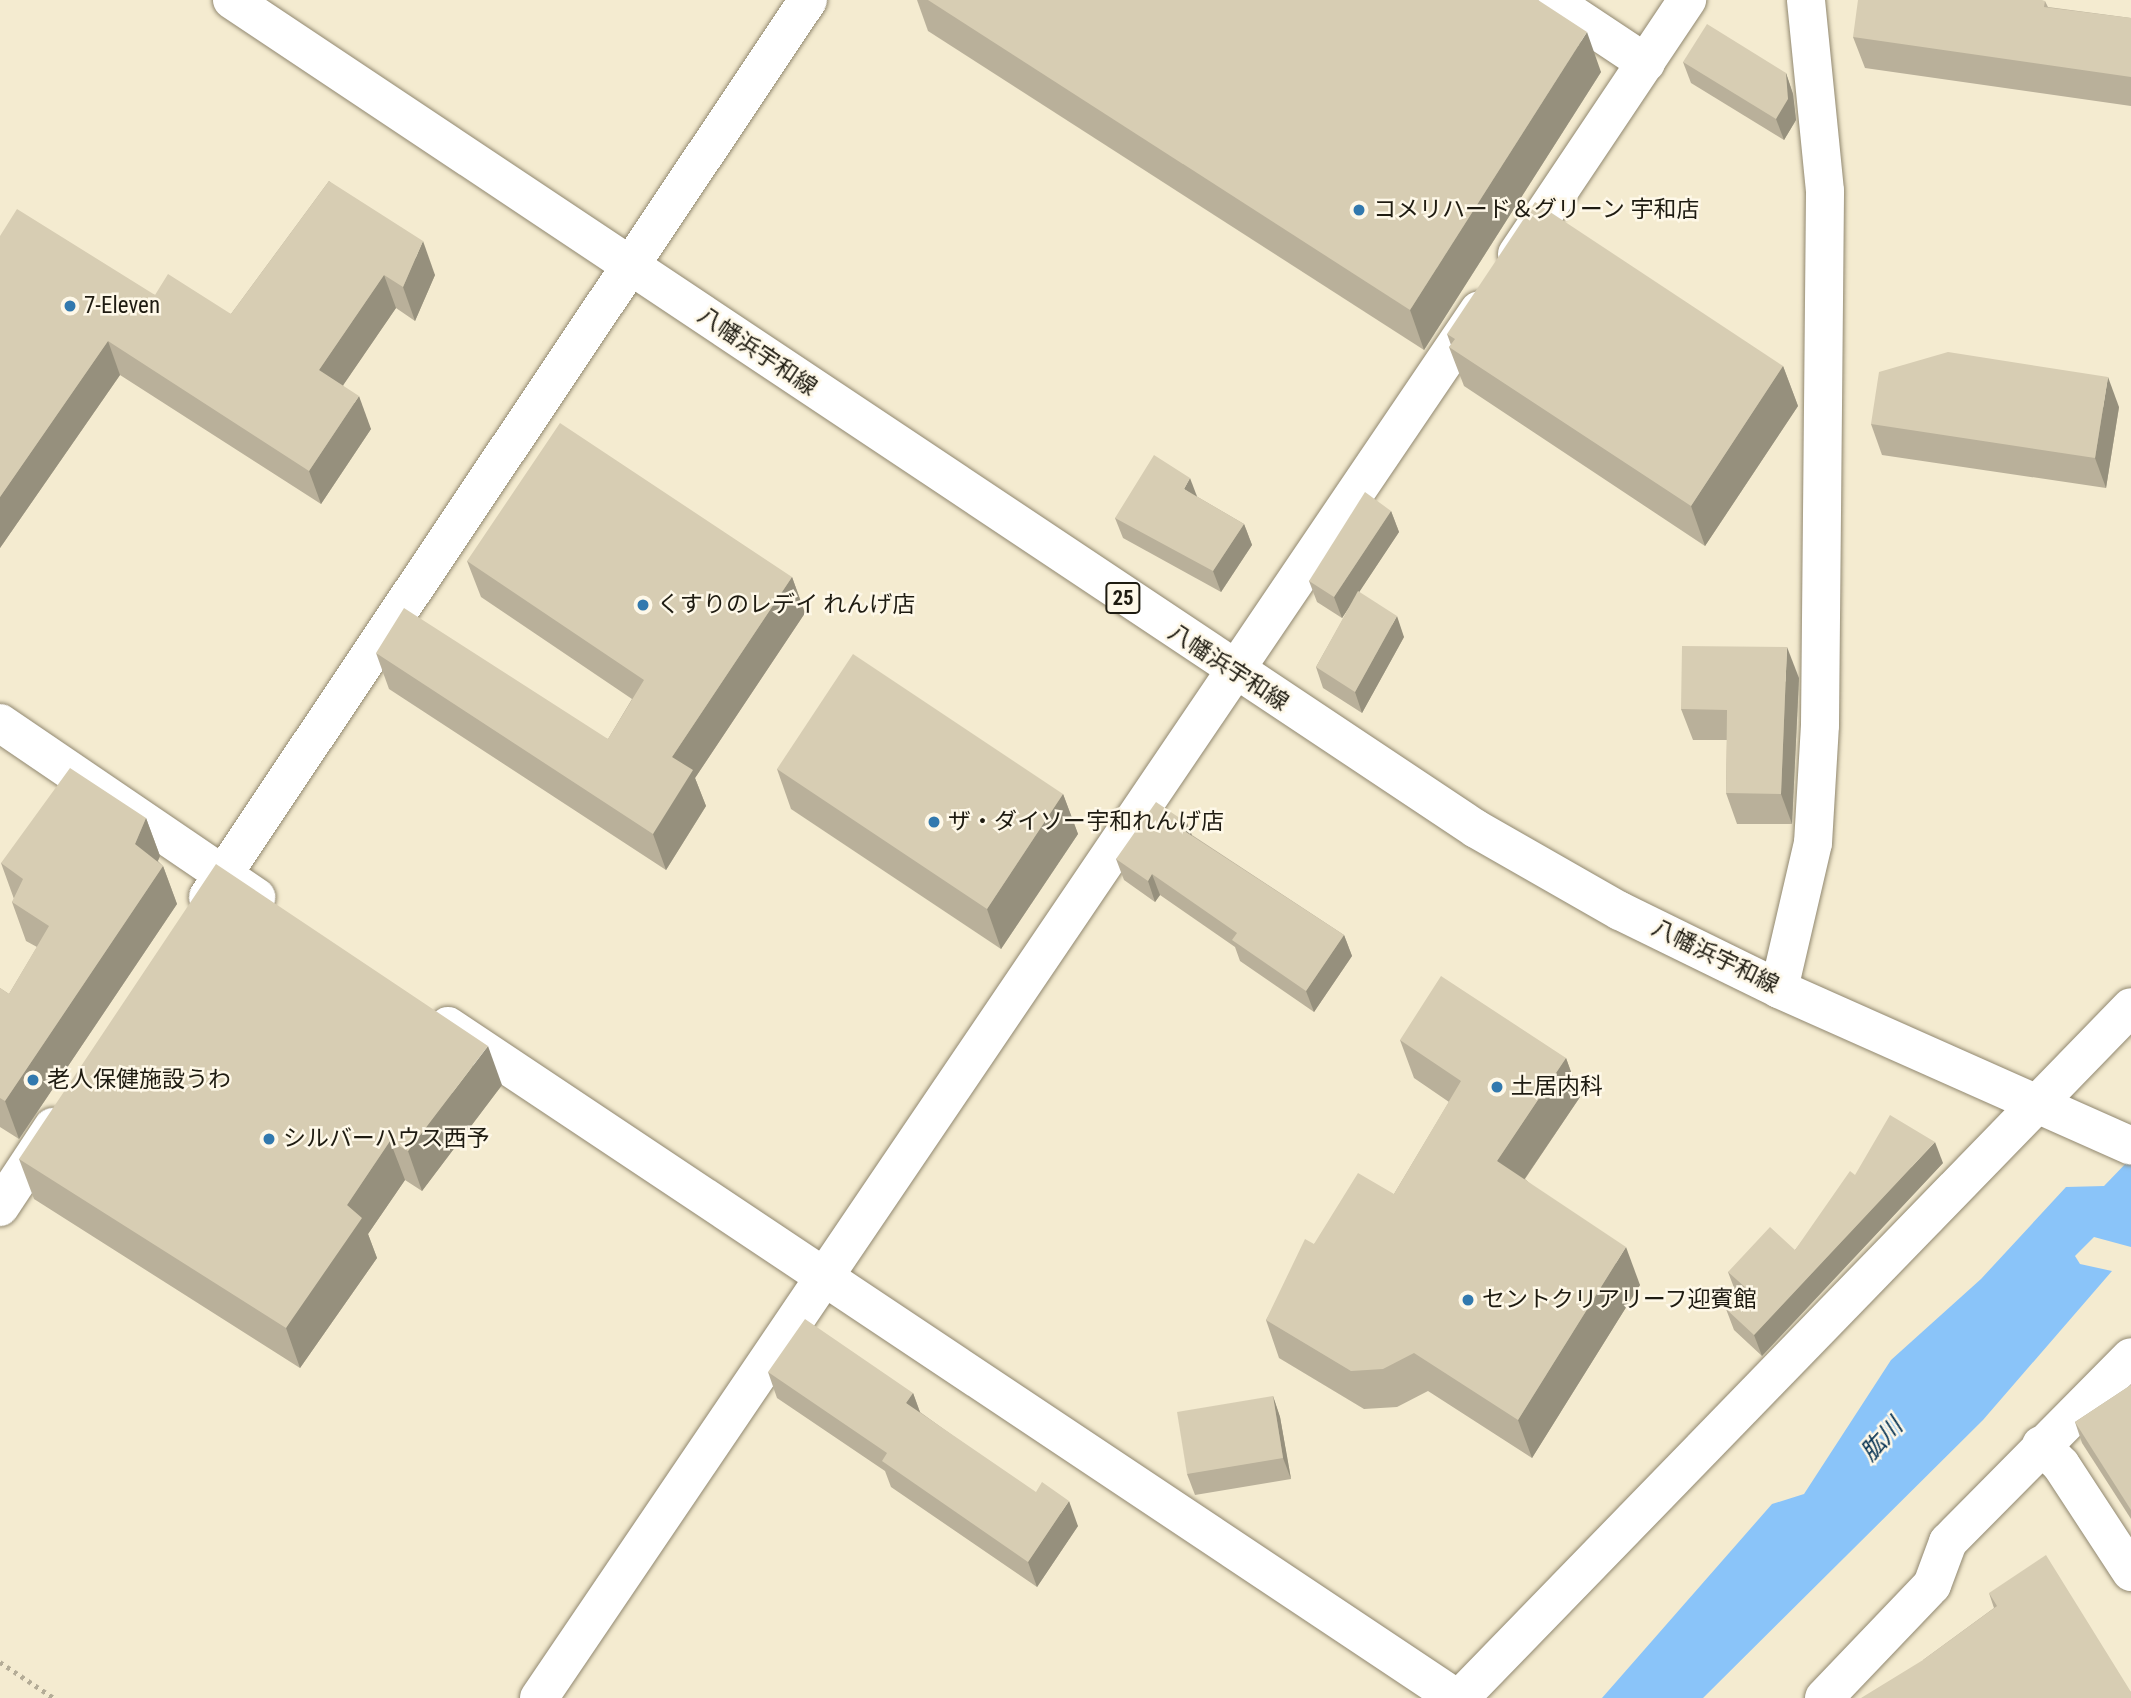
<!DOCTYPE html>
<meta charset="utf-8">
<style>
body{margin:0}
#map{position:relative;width:2131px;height:1698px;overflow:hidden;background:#f4ebd0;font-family:"Roboto Condensed","Noto Sans JP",sans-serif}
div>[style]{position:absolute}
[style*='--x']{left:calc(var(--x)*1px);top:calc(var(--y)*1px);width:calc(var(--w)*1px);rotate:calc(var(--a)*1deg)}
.water>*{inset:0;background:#8ac4f9}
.path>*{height:4.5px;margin-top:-2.25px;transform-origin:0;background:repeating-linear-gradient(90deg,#b4ac97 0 3.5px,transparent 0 8.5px)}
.roads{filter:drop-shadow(0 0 2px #918870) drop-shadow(0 0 2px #918870)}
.minor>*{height:38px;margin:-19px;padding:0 19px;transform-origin:19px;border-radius:19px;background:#fff}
.major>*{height:38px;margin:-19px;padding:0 19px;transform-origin:19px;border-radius:19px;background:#fff}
.wall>*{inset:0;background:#b9b09a}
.shaded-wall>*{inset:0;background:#96907d}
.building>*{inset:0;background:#d7cdb3}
.dots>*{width:19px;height:19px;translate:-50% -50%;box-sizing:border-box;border:4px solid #fef8e8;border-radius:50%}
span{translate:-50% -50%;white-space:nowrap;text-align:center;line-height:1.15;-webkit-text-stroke:5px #fef8e8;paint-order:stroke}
.shield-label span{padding:2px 5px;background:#fef8e8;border:2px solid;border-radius:5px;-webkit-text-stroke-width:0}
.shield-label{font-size:21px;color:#1e1b11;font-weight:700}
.poi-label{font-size:23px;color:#1e1b11}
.left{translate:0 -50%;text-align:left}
.street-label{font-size:23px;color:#1e1b11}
.water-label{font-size:24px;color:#043152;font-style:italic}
</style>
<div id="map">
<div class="water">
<div style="clip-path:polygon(2131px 1158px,2131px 1247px,2094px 1237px,2075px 1256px,2080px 1264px,2112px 1271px,1983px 1420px,1703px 1698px,1602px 1698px,1772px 1504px,1804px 1494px,1891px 1360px,1981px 1279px,2066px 1187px,2104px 1186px)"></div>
</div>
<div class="path">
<div style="--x:0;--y:1662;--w:65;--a:33.7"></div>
</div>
<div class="roads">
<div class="minor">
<div style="--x:1551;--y:0;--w:114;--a:33.6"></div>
<div style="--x:1517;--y:254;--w:306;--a:-56.2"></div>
<div style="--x:0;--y:723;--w:310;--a:34.2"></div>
<div style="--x:208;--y:897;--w:1079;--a:-56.22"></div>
<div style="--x:1779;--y:989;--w:150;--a:-76.9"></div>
<div style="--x:1813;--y:843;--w:118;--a:-86.6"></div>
<div style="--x:1820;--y:725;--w:534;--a:-89.46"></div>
<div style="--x:1825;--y:191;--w:192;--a:-95.7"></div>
<div style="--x:448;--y:1026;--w:1211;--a:33.69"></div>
<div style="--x:0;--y:1207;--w:96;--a:-56.5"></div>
<div style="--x:2041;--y:1445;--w:28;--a:45"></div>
<div style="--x:2061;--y:1465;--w:128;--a:56.8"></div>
<div style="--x:539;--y:1698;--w:1676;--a:-55.89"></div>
<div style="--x:1460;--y:1698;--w:963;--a:-45.84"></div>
<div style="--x:1824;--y:1698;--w:156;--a:-46.3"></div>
<div style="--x:1932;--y:1585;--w:46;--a:-69.6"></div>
<div style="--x:1948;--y:1542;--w:260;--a:-45.3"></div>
</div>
<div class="major">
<div style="--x:232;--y:0;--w:1495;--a:33.68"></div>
<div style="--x:1476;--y:829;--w:166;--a:29.7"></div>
<div style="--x:1620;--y:911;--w:177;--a:26.1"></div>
<div style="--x:1779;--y:989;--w:385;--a:24"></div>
</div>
</div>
<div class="wall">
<div style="clip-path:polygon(917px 0,1538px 0,1601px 72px,1424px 350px,928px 31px)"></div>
<div style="clip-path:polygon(2045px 1px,2048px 7px,2131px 18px,2131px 106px,1865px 68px,1853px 37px)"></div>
<div style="clip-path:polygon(1683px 62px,1786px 73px,1793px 94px,1796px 120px,1784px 140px,1691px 83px)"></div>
<div style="clip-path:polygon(329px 181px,435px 275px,415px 321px,396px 308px,343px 385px,371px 429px,321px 504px,120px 375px,0 548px,0 236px,155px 295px,231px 314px)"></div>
<div style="clip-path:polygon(1447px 334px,1783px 366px,1798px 406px,1705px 546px,1464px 386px,1449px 347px,1451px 345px)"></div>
<div style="clip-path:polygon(2119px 407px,2106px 488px,1882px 455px,1871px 424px)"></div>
<div style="clip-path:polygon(1196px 496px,1244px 524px,1252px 545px,1221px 592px,1123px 538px,1115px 518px)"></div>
<div style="clip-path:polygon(1391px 511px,1399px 532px,1359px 592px,1404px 637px,1362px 713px,1323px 688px,1316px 667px,1351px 605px,1342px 618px,1317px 602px,1309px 581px)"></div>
<div style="clip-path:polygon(467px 561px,792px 577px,805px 613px,695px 778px,706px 806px,666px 870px,389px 689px,376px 653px,608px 739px,632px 699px,481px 597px)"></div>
<div style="clip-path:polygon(1799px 678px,1792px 824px,1737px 824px,1726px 793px,1727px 740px,1693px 740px,1681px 709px)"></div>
<div style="clip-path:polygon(777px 769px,1063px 794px,1078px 834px,1001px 949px,791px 809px)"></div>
<div style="clip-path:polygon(146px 818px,160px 856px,158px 861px,163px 866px,177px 904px,19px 1139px,0 1127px,0 988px,9px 994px,37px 947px,26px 941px,12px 902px,14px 899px,1px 863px)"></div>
<div style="clip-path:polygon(1187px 823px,1192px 835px,1344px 935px,1352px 956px,1314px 1012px,1240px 961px,1235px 947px,1160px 895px,1155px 902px,1124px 880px,1116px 859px)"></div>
<div style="clip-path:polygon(1400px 1040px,1566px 1058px,1580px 1097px,1525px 1179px,1640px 1285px,1532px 1458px,1428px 1391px,1397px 1407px,1364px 1409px,1279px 1358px,1266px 1320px,1314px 1244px,1394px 1194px,1449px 1102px,1414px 1078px)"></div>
<div style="clip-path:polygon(502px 1085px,422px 1191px,405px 1180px,368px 1234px,377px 1258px,300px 1368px,34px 1199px,19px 1159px)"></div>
<div style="clip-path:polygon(1943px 1163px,1762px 1356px,1734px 1330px,1726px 1309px,1739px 1296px,1736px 1293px,1728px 1272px,1795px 1250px,1855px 1175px)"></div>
<div style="clip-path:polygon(768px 1372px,913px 1393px,920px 1412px,1078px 1526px,1037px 1587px,891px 1487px,885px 1471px,777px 1398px)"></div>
<div style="clip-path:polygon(2131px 1385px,2131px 1519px,2082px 1443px,2075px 1422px)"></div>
<div style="clip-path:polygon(1273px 1396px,1280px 1417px,1291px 1479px,1195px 1495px,1187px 1474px)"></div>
<div style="clip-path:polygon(1989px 1593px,2131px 1692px,1923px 1660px,1994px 1608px)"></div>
</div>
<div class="shaded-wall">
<div style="clip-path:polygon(1587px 32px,1601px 72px,1424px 350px,1410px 310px)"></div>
<div style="clip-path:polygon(1786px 73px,1793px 94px,1796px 120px,1784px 140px,1776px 119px)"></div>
<div style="clip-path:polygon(423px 241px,435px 275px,415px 321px,403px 287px)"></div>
<div style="clip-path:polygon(384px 275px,396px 308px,331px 403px,319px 370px)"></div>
<div style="clip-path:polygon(108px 341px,120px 375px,0 548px,0 497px)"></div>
<div style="clip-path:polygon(1783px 366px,1798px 406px,1705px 546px,1691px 506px)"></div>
<div style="clip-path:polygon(2108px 377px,2119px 407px,2106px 488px,2095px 458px)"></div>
<div style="clip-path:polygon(359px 396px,371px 429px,321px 504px,309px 471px)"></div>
<div style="clip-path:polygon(1190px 478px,1198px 499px,1184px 489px)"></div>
<div style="clip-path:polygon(1391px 511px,1399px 532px,1342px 618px,1334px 597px)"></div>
<div style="clip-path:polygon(1244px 524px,1252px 545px,1221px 592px,1213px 571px)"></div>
<div style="clip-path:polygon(792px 577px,805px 613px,695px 778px,706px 806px,666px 870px,653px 834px,672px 757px)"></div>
<div style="clip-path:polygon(1397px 616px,1404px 637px,1362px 713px,1355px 692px)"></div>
<div style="clip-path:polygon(1787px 647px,1799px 678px,1792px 824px,1781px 794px)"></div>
<div style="clip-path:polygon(1063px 794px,1078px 834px,1001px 949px,987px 909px)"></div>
<div style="clip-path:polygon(146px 818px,160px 856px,148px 882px,135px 844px)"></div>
<div style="clip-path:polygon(1187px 823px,1195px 844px,1183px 830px)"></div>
<div style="clip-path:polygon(163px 866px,177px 904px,19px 1139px,5px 1101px)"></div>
<div style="clip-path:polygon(1152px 874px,1160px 895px,1155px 902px,1148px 881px)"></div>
<div style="clip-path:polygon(1344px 935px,1352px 956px,1314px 1012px,1306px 991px)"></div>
<div style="clip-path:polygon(488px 1046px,502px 1085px,422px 1191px,408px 1151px)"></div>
<div style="clip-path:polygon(1566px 1058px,1580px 1097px,1511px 1199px,1497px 1161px)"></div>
<div style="clip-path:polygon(390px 1141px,405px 1180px,368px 1234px,377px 1258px,300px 1368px,286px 1328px,347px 1205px)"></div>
<div style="clip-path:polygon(1935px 1142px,1943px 1163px,1762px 1356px,1754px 1335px)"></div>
<div style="clip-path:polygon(1626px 1247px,1640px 1285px,1532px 1458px,1518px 1420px)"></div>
<div style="clip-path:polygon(913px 1393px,922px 1418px,906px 1403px)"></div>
<div style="clip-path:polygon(1273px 1396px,1280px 1417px,1291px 1479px,1283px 1458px)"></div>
<div style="clip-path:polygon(1069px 1501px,1078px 1526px,1037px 1587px,1028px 1562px)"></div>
</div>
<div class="building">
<div style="clip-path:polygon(928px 0,1538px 0,1587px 32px,1410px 310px)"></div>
<div style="clip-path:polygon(1858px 0,2042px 0,2045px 1px,2044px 7px,2131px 18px,2131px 77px,1853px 37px)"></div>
<div style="clip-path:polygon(1707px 24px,1786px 73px,1788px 99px,1776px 119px,1683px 62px)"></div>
<div style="clip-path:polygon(329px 181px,423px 241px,403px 287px,384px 275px,319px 370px,359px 396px,309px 471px,108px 341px,0 497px,0 236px,17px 209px,155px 295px,168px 274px,231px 314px)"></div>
<div style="clip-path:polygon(1535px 202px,1783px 366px,1691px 506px,1449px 347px,1455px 339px,1447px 334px)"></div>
<div style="clip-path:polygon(1948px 352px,2108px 377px,2095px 458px,1871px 424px,1879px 372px)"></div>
<div style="clip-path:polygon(560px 423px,792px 577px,672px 757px,693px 770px,653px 834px,376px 653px,404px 608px,608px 739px,644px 680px,467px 561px)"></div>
<div style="clip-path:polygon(1154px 455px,1190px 478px,1184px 489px,1244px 524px,1213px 571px,1115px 518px)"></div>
<div style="clip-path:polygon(1365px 492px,1391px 511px,1334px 597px,1309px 581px)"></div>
<div style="clip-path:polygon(1358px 591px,1397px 616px,1355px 692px,1316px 667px)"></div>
<div style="clip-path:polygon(1682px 646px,1787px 647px,1781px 794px,1726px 793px,1727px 710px,1681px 709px)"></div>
<div style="clip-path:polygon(853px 654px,1063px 794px,987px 909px,777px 769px)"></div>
<div style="clip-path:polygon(70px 768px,146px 818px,135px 844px,163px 866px,5px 1101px,0 1098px,0 988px,9px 994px,49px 926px,12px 902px,23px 879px,1px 863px)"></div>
<div style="clip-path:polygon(1156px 802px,1187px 823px,1183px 830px,1344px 935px,1306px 991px,1232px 940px,1237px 933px,1152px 874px,1148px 881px,1116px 859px)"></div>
<div style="clip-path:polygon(216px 864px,488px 1046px,408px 1151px,390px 1141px,347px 1205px,362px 1218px,286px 1328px,19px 1159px)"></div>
<div style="clip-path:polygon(1441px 976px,1566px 1058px,1497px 1161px,1626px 1247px,1518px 1420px,1414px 1353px,1383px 1369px,1351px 1371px,1266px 1320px,1305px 1239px,1314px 1244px,1358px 1173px,1394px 1194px,1461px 1081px,1400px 1040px)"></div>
<div style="clip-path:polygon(1890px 1115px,1935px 1142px,1754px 1335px,1726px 1309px,1746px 1288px,1728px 1272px,1770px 1227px,1795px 1250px,1850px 1171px,1855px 1175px)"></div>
<div style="clip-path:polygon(805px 1319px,913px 1393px,906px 1403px,1036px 1492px,1042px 1482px,1069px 1501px,1028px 1562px,882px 1461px,887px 1453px,768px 1372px)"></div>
<div style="clip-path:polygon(2131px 1385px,2131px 1510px,2075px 1422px)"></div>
<div style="clip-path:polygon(1273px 1396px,1283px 1458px,1187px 1474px,1177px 1412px)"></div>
<div style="clip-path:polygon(2046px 1555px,2131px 1692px,2131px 1698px,1861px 1698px,1923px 1660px,1997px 1606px,1989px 1593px)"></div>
</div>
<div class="dots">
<div style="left:1359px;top:210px;background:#3279ae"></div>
<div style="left:70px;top:306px;background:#3279ae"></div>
<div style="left:643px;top:605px;background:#3279ae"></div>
<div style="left:934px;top:822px;background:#3279ae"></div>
<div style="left:33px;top:1080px;background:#3279ae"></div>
<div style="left:1497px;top:1087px;background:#3279ae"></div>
<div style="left:269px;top:1139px;background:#3279ae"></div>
<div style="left:1468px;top:1300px;background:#3279ae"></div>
</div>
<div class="shield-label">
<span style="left:1123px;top:598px">25</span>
</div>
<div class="poi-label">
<span class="left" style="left:1373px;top:210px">コメリハード＆グリーン 宇和店</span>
<span class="left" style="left:84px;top:306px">7-Eleven</span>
<span class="left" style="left:657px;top:605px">くすりのレデイ れんげ店</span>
<span class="left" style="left:948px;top:822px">ザ・ダイソー宇和れんげ店</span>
<span class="left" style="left:47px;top:1080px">老人保健施設うわ</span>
<span class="left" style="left:1511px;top:1087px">土居内科</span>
<span class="left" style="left:283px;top:1139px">シルバーハウス西予</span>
<span class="left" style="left:1482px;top:1300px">セントクリアリーフ迎賓館</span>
</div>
<div class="street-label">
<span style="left:757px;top:352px;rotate:34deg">八幡浜宇和線</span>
<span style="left:1228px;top:668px;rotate:33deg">八幡浜宇和線</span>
<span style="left:1715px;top:957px;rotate:26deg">八幡浜宇和線</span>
</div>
<div class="water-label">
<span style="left:1882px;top:1440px;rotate:-47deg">肱川</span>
</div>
</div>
